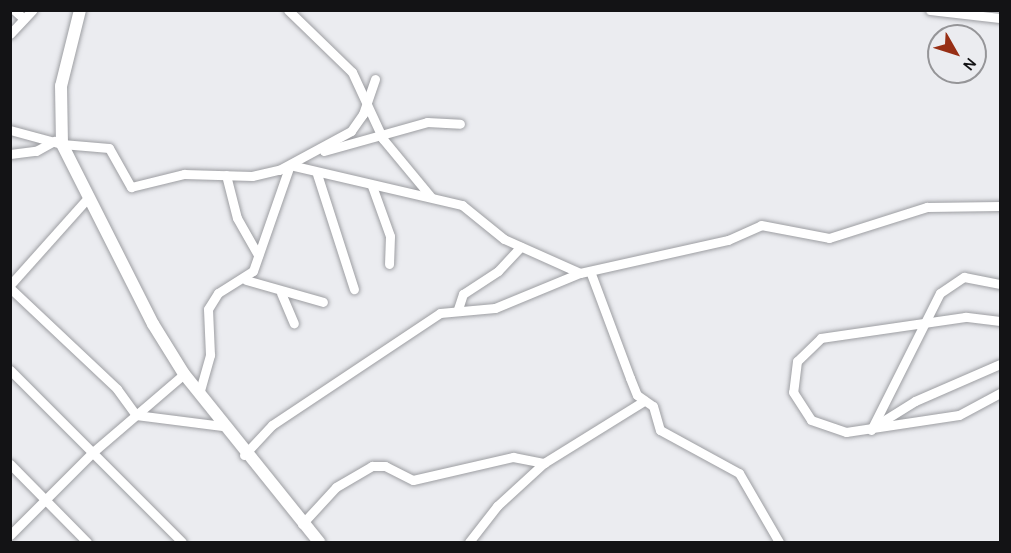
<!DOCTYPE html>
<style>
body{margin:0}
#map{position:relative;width:1011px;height:553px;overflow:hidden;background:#ebecf0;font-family:Karla,sans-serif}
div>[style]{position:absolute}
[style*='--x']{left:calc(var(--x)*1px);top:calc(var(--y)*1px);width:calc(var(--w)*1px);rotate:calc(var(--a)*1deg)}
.roads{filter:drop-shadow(0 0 2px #9d9ea2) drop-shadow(0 0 2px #9d9ea2)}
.minor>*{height:9px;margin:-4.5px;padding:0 4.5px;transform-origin:4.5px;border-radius:4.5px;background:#fff}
.tertiary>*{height:12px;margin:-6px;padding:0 6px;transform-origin:6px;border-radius:6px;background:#fff}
span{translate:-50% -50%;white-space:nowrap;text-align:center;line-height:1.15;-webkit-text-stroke:4.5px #ebecf0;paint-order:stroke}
.frame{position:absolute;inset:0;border:12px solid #131315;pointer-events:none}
.north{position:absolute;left:927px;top:24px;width:60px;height:60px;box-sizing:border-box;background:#ebecf0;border:2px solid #959598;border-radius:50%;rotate:129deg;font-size:16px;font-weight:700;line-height:24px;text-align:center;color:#131315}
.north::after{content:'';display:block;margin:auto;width:21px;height:27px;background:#972f15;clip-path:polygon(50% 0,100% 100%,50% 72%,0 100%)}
</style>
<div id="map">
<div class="roads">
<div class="minor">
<div style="--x:14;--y:10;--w:13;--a:42"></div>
<div style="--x:288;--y:10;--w:89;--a:44.1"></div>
<div style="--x:352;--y:72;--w:74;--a:65.2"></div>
<div style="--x:383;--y:139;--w:75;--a:50.4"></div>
<div style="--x:930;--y:10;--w:70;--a:6.5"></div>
<div style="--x:10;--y:34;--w:33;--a:-47"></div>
<div style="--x:10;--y:130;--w:54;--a:15.1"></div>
<div style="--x:62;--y:144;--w:47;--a:4.9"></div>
<div style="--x:109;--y:148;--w:45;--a:60.6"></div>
<div style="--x:131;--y:187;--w:55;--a:-13.8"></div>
<div style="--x:184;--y:174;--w:68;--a:1.7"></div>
<div style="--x:252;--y:176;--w:28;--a:-13"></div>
<div style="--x:279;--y:170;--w:82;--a:-28.4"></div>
<div style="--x:351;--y:131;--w:21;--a:-55"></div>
<div style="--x:363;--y:114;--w:37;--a:-71"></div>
<div style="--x:324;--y:151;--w:107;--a:-15.7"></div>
<div style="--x:427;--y:122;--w:33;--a:3"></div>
<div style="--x:10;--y:154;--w:26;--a:-7"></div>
<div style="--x:36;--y:151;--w:21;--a:-29"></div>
<div style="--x:290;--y:165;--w:177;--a:13.1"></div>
<div style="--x:462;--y:205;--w:54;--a:39"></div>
<div style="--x:504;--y:239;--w:83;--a:24.1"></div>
<div style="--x:317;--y:174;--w:121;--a:72.2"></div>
<div style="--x:226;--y:175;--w:44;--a:75.7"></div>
<div style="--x:237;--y:218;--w:43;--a:60.4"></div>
<div style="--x:372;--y:186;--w:53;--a:70.2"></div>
<div style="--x:390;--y:236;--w:28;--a:92"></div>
<div style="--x:590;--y:271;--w:114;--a:69.5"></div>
<div style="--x:630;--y:378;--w:18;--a:68"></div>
<div style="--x:637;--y:395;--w:19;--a:35"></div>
<div style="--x:653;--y:406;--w:25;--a:74"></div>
<div style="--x:660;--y:430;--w:90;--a:28.6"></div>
<div style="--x:739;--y:473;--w:80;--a:59.9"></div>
<div style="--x:246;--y:280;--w:80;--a:15.9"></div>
<div style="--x:10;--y:285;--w:115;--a:-48.2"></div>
<div style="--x:10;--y:288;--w:147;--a:43.3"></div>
<div style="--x:117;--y:389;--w:32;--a:54"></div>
<div style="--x:136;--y:415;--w:87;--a:7.3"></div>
<div style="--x:281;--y:293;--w:33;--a:67"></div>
<div style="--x:458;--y:309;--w:16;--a:-72"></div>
<div style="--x:463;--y:294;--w:42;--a:-33.3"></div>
<div style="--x:498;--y:271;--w:33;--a:-47"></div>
<div style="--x:1000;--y:321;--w:35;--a:-173"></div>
<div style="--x:965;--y:317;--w:146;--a:171.7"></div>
<div style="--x:821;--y:338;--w:33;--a:136"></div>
<div style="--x:797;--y:361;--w:31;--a:97"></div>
<div style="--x:793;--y:392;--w:33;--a:57"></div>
<div style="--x:811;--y:420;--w:37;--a:19"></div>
<div style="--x:846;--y:432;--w:114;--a:-8.6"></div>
<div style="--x:959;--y:415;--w:47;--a:-28.2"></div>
<div style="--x:10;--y:370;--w:243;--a:45"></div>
<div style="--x:199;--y:394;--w:41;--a:-74.2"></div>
<div style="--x:210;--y:355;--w:46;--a:-92.5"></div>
<div style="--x:208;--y:309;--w:19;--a:-58"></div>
<div style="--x:218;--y:293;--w:41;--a:-32.2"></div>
<div style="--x:253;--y:271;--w:112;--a:-70.8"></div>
<div style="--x:875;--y:426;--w:47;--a:-32"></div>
<div style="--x:915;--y:401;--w:93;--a:-23.5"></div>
<div style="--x:871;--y:430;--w:153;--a:-63.3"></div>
<div style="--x:940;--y:293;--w:29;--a:-34"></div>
<div style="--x:964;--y:277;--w:37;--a:11"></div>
<div style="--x:244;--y:455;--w:41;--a:-47"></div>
<div style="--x:272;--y:425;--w:202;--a:-33.7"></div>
<div style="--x:440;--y:313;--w:55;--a:-5.2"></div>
<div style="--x:495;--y:308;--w:92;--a:-22.4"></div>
<div style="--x:580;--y:273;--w:152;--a:-12.6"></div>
<div style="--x:728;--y:240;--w:36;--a:-24"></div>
<div style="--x:761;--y:225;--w:69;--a:10.8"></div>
<div style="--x:829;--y:238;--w:103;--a:-17.6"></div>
<div style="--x:927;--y:207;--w:73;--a:-0.8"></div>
<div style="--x:10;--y:464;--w:110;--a:45.4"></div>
<div style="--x:302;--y:524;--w:50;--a:-47.4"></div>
<div style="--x:336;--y:487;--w:42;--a:-30.3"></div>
<div style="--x:372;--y:466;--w:13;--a:0"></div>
<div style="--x:385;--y:466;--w:31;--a:27"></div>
<div style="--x:413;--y:480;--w:103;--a:-13"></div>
<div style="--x:513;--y:457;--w:32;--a:11"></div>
<div style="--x:10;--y:535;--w:117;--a:-45"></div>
<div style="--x:93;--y:452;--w:120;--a:-40.6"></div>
<div style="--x:469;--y:542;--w:46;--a:-52.1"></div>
<div style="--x:497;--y:506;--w:64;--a:-42.5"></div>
<div style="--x:544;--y:463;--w:118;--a:-31.8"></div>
</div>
<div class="tertiary">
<div style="--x:80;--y:10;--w:78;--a:104"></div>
<div style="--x:61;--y:86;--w:58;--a:89"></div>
<div style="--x:62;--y:144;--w:202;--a:63.2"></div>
<div style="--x:153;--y:324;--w:59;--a:58.2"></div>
<div style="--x:184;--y:374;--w:216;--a:51.2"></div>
</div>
</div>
<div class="frame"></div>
<div class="north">N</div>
</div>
